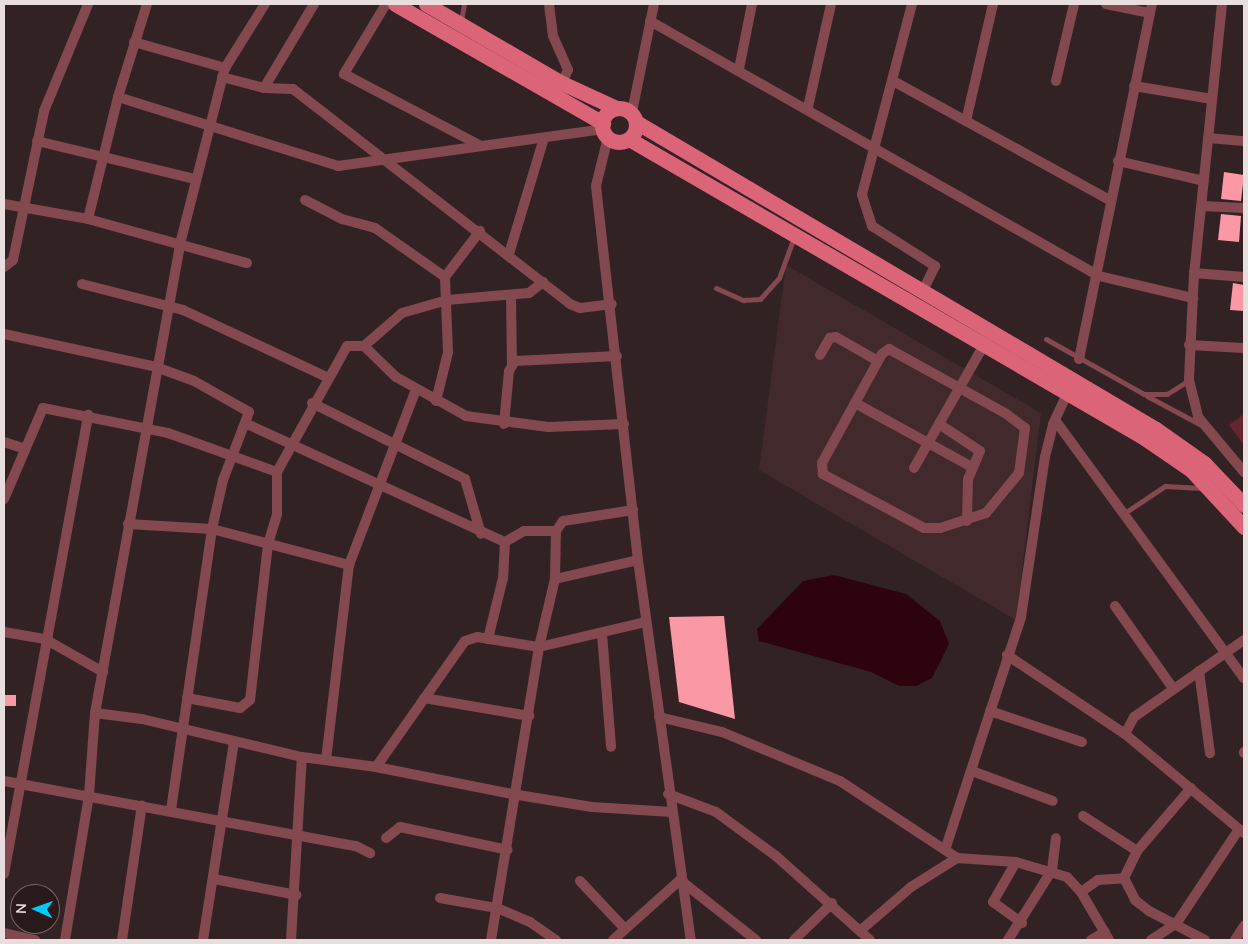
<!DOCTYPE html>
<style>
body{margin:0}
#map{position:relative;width:1248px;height:944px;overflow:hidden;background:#332224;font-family:Mulish,sans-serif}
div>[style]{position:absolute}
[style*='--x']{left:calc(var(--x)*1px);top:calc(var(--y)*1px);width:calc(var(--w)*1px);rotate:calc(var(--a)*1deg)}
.built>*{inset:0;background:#41292c}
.green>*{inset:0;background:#672431}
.water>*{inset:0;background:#2d030d}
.building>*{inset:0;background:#fa99a5}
.lane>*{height:5px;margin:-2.5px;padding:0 2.5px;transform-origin:2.5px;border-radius:2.5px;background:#834850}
.street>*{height:10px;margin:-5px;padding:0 5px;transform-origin:5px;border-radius:5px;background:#834850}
.primary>*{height:15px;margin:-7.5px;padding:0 7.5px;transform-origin:7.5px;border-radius:7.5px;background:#db6478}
.primary>.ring{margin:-7.5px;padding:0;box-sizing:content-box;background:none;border:15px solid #db6478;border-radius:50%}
span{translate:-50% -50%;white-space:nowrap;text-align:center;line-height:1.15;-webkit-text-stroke:5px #29191a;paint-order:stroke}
.frame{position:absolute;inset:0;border:5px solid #e9dede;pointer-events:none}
.north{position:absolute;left:10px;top:884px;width:50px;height:50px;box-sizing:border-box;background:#29191a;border:1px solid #766868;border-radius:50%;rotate:272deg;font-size:14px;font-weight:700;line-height:20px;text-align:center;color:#e9dede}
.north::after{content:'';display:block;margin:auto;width:18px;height:22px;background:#00cbf8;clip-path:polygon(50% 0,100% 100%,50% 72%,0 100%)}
</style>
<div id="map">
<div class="built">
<div style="clip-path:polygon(786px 265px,1041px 413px,1016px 620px,759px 470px)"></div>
</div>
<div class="green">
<div style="clip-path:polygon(1244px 414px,1244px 445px,1229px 425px)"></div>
</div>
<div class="water">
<div style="clip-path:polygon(834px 575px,906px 594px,940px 621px,949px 644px,932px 678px,916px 686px,899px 686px,871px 672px,759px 641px,757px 629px,803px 581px)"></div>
</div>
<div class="building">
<div style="clip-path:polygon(1224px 172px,1244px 175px,1241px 201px,1221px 199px)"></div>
<div style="clip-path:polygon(1221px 214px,1241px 216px,1239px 242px,1218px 240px)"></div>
<div style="clip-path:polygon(1233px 283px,1244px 285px,1244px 311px,1230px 310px)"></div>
<div style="clip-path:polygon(724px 616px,735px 719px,679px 702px,669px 617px)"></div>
<div style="clip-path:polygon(4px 695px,16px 695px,16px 706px,4px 706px)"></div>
</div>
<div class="lane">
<div style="--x:461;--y:21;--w:17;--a:-80"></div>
<div style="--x:716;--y:288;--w:30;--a:24"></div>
<div style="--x:743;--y:300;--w:17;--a:-3"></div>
<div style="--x:760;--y:299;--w:28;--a:-48"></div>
<div style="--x:779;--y:278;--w:44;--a:-69.9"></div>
<div style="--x:1046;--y:339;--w:112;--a:29.3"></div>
<div style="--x:1144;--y:394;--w:23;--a:0"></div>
<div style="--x:1167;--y:394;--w:26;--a:-32"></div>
<div style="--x:1147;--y:396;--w:61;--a:28.2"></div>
<div style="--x:1126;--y:512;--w:47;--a:-33.7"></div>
<div style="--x:1165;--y:486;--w:37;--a:3"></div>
</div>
<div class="street">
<div style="--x:386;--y:4;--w:82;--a:121"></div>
<div style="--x:344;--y:74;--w:153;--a:27.7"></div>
<div style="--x:549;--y:4;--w:32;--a:83"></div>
<div style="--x:553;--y:36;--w:37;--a:66"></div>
<div style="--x:568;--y:70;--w:14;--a:115"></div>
<div style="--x:912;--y:4;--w:197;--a:104.7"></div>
<div style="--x:862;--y:195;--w:33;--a:72"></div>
<div style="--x:872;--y:226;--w:75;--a:32.4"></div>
<div style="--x:935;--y:266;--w:30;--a:116"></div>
<div style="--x:1106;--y:4;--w:45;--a:11.6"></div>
<div style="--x:1222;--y:4;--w:270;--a:95.9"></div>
<div style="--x:1194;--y:273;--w:107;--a:92.7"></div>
<div style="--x:1189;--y:380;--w:38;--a:76"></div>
<div style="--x:1198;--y:417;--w:72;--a:50.1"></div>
<div style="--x:650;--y:21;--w:516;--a:29.59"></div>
<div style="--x:1099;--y:276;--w:97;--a:13.2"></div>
<div style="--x:134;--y:42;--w:95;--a:15.9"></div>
<div style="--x:739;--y:69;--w:66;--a:-78.7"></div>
<div style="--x:222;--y:77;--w:43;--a:14.7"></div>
<div style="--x:264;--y:88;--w:29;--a:2"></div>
<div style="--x:293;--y:89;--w:351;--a:37.8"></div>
<div style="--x:570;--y:304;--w:11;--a:22"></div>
<div style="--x:580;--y:308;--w:32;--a:-7"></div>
<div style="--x:1056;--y:81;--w:79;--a:-76.8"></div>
<div style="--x:895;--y:82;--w:245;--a:28.8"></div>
<div style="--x:1134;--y:86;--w:79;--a:9.5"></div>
<div style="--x:264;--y:88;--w:98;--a:-59.2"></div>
<div style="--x:118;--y:97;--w:231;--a:17.4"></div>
<div style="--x:338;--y:166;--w:268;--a:-7.9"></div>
<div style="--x:808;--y:107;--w:106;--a:-77.4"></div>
<div style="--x:632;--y:112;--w:110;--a:-78.5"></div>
<div style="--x:966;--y:121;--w:120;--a:-77"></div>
<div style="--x:608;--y:137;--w:50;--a:103.8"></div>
<div style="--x:596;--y:186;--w:376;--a:83.6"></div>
<div style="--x:638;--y:560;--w:384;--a:82.1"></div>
<div style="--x:1208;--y:138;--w:36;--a:5"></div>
<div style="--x:37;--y:141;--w:163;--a:13.5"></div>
<div style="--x:1118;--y:161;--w:88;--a:13.1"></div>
<div style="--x:305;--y:200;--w:42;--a:27.2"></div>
<div style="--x:342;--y:219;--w:34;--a:15"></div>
<div style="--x:375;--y:228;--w:85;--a:35"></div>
<div style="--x:4;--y:204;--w:85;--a:10.1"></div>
<div style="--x:88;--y:219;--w:165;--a:15.5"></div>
<div style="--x:1202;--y:206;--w:42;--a:2.7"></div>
<div style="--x:88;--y:219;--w:126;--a:-76.2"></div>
<div style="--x:118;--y:97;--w:97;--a:-72.7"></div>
<div style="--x:509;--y:254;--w:121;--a:-73.2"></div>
<div style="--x:4;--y:267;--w:11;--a:-38"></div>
<div style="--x:13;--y:260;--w:152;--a:-78.2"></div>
<div style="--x:44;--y:111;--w:116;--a:-67.6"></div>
<div style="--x:1194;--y:273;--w:50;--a:4.6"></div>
<div style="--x:82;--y:284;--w:104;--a:14.4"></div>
<div style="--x:183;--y:310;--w:159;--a:25"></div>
<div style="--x:511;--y:296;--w:68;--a:89.2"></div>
<div style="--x:4;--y:334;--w:156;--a:12.2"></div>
<div style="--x:156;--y:367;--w:40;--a:20.2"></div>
<div style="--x:194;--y:381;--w:63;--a:29.4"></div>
<div style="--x:249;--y:412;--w:73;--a:110.9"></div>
<div style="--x:223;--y:480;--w:50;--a:102.7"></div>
<div style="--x:212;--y:529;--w:285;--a:98.3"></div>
<div style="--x:1189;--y:345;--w:55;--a:3.1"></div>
<div style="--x:364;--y:346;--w:50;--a:-41"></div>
<div style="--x:402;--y:313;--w:47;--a:-16.1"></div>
<div style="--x:447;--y:300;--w:82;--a:-4.9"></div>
<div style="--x:529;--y:293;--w:18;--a:-38"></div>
<div style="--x:889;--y:349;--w:132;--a:28.9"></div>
<div style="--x:1005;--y:413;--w:25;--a:37"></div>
<div style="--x:1025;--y:428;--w:45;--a:97.6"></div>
<div style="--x:1019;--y:473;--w:52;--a:129.5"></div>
<div style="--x:986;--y:513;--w:48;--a:161.9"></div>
<div style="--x:940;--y:528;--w:16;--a:180"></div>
<div style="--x:924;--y:528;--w:115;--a:-151.9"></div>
<div style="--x:823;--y:474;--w:11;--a:-95"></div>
<div style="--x:822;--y:463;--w:124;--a:-61.2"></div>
<div style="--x:882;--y:354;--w:9;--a:-36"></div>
<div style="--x:820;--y:355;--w:20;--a:-60"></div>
<div style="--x:830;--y:338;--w:6;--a:-9"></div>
<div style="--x:836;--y:337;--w:48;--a:29.7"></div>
<div style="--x:1079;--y:359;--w:362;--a:-78.4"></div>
<div style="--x:436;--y:401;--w:50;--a:-76.2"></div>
<div style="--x:448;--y:352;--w:75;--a:-92.3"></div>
<div style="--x:445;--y:277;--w:58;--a:-52.7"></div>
<div style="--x:312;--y:403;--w:171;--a:26.4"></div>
<div style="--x:465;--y:479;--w:57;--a:73.8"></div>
<div style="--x:855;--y:403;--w:133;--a:28.7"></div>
<div style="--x:1055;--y:420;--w:320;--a:53.8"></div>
<div style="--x:247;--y:424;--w:284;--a:24.6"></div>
<div style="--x:505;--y:542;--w:36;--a:93"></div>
<div style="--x:503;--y:578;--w:63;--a:103.8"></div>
<div style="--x:504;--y:424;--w:53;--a:-84.6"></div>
<div style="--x:509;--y:371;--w:12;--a:-59"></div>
<div style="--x:515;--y:361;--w:102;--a:-2.8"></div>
<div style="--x:939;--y:424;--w:49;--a:33.4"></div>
<div style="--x:980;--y:451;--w:30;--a:113"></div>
<div style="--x:968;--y:479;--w:42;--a:91.4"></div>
<div style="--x:4;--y:442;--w:19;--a:18"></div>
<div style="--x:914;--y:468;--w:146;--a:-60.4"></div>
<div style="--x:4;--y:499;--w:99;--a:-66.8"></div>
<div style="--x:43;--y:408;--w:127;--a:11.3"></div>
<div style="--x:168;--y:433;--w:116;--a:19.7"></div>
<div style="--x:128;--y:524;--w:84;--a:3.4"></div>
<div style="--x:212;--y:529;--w:142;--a:14.7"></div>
<div style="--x:505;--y:542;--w:22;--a:-30"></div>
<div style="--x:524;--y:531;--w:32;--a:0"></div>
<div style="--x:555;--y:579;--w:85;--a:-12.9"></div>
<div style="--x:1115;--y:606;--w:99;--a:54.9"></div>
<div style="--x:4;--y:632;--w:42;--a:9.7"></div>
<div style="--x:45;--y:639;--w:67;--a:29.6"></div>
<div style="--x:602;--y:634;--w:113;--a:85.4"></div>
<div style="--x:1244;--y:640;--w:134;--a:145"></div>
<div style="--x:1134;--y:717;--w:19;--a:118"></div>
<div style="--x:1125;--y:734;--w:155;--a:39.8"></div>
<div style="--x:1007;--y:655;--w:142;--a:33.8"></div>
<div style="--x:1199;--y:671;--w:83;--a:82.4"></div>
<div style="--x:187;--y:698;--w:54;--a:10.7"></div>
<div style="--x:240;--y:708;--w:13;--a:-39"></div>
<div style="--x:250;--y:700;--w:157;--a:-83.4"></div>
<div style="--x:268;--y:544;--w:31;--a:-73"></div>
<div style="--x:277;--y:514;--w:42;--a:-90"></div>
<div style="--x:277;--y:472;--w:144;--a:-60.9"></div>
<div style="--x:347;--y:346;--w:17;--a:0"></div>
<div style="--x:364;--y:346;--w:45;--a:44.1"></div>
<div style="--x:396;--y:377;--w:80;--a:29.1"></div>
<div style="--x:466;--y:416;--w:83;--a:7.6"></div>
<div style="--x:548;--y:427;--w:76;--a:-2.3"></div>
<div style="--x:424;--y:698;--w:107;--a:9.7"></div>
<div style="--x:990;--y:711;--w:97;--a:18.6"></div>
<div style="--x:95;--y:713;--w:47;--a:7.3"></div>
<div style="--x:142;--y:719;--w:164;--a:13.4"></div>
<div style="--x:302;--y:757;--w:75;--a:7.7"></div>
<div style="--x:376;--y:767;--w:145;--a:11.2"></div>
<div style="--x:518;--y:795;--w:75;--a:9.2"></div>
<div style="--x:592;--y:807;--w:80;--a:3.6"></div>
<div style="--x:659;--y:717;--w:65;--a:13.4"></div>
<div style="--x:722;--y:732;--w:128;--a:22.6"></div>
<div style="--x:840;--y:781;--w:140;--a:33.3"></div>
<div style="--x:1244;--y:753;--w:1;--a:-90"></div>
<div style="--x:326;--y:760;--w:196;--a:-83.3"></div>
<div style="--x:349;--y:565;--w:187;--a:-69.1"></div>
<div style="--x:376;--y:767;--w:154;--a:-54.8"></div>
<div style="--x:465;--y:641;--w:13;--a:-18"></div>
<div style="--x:477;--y:637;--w:63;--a:9.2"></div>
<div style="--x:539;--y:647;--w:110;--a:-13.2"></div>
<div style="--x:972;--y:771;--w:86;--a:20.3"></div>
<div style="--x:4;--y:781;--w:358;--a:10.5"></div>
<div style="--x:356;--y:846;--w:16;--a:27"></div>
<div style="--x:668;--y:794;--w:51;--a:20.6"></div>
<div style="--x:716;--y:812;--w:74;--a:36.3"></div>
<div style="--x:776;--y:856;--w:126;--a:41.8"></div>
<div style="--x:1083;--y:816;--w:64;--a:32.9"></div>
<div style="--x:386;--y:838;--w:18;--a:-38"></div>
<div style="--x:400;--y:827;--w:110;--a:12"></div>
<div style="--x:945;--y:850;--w:245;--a:-71.9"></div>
<div style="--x:1021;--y:617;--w:162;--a:-81.5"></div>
<div style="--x:1045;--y:457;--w:34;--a:-76"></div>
<div style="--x:1053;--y:424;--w:33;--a:-65"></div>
<div style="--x:1016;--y:862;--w:46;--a:119.9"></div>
<div style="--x:993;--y:902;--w:36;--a:36"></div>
<div style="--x:4;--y:874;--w:467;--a:-79.6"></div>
<div style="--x:1124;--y:878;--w:25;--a:63"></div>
<div style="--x:1135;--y:900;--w:18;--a:38"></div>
<div style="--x:1149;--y:911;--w:63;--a:27.4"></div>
<div style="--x:214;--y:879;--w:84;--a:11"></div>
<div style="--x:580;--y:881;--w:66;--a:46.8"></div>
<div style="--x:1081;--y:892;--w:21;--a:-35"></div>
<div style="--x:1098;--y:880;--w:26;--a:-4"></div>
<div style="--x:1124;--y:878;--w:30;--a:-64"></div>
<div style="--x:1137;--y:851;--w:83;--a:-49.4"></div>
<div style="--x:440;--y:898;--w:58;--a:10"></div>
<div style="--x:497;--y:908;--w:36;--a:23"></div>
<div style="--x:530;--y:922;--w:32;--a:35"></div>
<div style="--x:861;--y:930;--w:66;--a:-40.7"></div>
<div style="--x:911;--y:887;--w:54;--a:-32.2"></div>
<div style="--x:957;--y:858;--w:59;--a:3.9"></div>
<div style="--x:1016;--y:862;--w:53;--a:16.4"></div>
<div style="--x:1067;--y:877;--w:21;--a:47"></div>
<div style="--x:1081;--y:892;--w:56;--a:59.7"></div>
<div style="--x:4;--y:933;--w:32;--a:13"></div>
<div style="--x:65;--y:940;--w:147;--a:-80.6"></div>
<div style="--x:89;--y:795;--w:82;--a:-85.8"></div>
<div style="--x:95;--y:713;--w:477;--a:-79.7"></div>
<div style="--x:180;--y:244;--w:182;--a:-75.7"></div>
<div style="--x:225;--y:68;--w:75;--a:-58"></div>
<div style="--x:122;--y:940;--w:136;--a:-81.6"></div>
<div style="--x:203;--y:940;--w:201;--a:-81.1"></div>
<div style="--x:291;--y:940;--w:183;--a:-86.6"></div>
<div style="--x:491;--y:940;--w:297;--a:-80.7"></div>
<div style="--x:539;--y:647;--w:70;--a:-76.8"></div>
<div style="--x:555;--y:579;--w:48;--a:-88.8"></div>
<div style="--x:556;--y:531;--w:12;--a:-55"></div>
<div style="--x:563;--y:521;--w:71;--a:-8.9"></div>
<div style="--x:613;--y:940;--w:90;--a:-41.8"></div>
<div style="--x:680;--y:880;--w:97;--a:38.3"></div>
<div style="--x:794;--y:940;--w:53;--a:-44.2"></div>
<div style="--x:1008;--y:940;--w:83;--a:-57.8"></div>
<div style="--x:1052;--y:870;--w:32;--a:-83"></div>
<div style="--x:1091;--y:940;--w:16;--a:-30"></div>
<div style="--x:1151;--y:940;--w:30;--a:-33"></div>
<div style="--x:1176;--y:924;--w:114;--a:-56.4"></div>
<div style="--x:1235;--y:940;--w:17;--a:-57"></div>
</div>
<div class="primary">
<div style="--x:395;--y:4;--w:240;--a:29.8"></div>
<div style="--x:426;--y:4;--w:157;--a:30.2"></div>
<div style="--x:562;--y:83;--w:60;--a:24.8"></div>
<div class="ring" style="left:602px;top:108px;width:19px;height:19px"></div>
<div style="--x:636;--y:122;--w:604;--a:30.56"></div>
<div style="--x:1156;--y:429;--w:59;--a:35.3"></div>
<div style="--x:1204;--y:463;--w:58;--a:46.4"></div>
<div style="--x:629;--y:139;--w:594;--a:30.1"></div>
<div style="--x:1143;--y:437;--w:58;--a:34.5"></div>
<div style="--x:1191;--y:470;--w:78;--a:47.1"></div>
</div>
<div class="frame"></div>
<div class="north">N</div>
</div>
